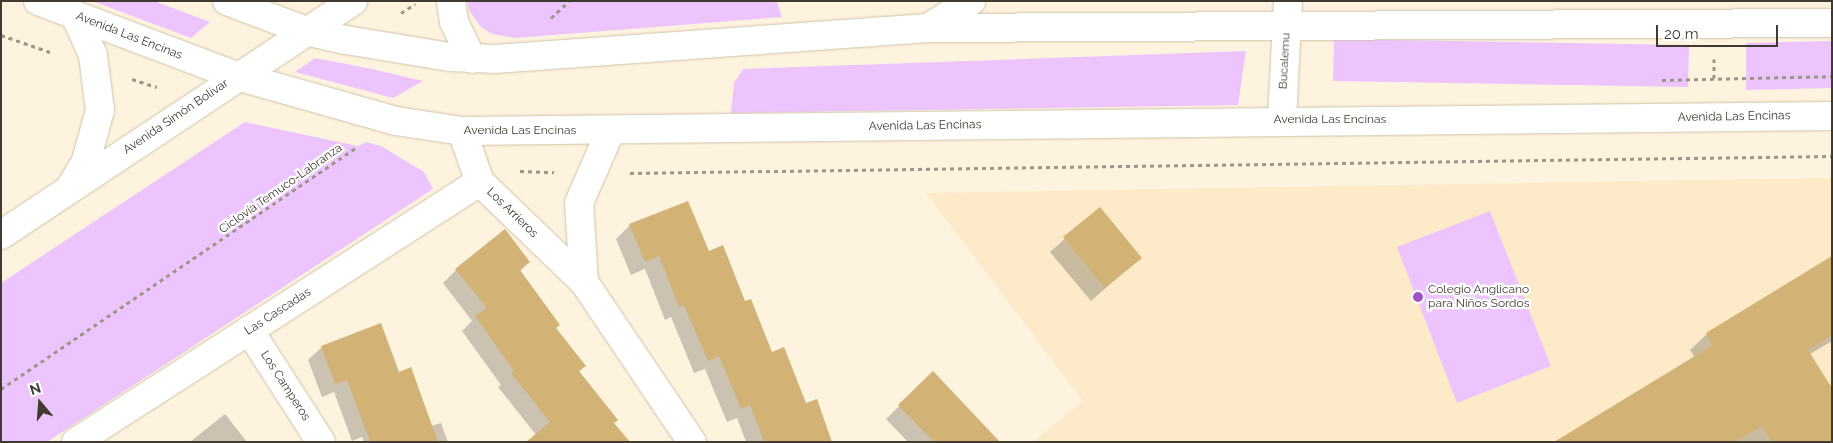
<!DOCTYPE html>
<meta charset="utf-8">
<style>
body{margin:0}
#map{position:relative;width:1833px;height:443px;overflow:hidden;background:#fef3de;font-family:Raleway,sans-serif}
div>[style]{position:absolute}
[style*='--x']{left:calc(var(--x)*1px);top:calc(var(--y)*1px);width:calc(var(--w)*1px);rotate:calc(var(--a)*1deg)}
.built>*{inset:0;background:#fceac9}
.green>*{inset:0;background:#ecc5fe}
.shadow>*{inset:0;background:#0003}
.building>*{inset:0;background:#d2b275}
.path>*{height:3px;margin-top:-1.5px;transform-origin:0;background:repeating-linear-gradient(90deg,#9e9586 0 4px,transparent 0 8px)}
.roads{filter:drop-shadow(0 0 1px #d0c3aa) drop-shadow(0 0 1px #d0c3aa)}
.minor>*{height:28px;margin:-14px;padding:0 14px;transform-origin:14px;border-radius:14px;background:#fff}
.major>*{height:28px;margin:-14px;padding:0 14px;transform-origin:14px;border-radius:14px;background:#fff}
.dots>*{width:14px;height:14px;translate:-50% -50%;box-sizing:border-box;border:2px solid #fff;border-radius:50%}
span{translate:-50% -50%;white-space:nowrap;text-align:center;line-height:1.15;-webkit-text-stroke:4.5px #fff;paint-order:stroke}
.street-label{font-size:12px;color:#403a30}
.poi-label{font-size:12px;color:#403a30}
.left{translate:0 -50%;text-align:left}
.frame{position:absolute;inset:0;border:2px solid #403a30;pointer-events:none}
.north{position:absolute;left:15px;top:378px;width:50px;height:50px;-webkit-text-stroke:4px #fff;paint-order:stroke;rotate:342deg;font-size:14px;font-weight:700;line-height:20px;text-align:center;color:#403a30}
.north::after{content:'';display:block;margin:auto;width:18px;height:22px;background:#403a30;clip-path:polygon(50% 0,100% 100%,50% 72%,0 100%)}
.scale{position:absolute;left:1656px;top:25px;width:122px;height:22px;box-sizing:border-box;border:2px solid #403a30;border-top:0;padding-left:6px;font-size:15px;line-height:18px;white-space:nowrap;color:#403a30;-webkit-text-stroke:4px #fff;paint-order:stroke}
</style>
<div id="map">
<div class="built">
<div style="clip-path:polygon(1832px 178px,1832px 442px,1033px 442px,1083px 401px,926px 193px)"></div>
</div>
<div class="green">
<div style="clip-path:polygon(92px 1px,154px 1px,210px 22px,191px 38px)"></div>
<div style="clip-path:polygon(467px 1px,777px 1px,782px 17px,515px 38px,492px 34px,481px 27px,470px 12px)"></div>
<div style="clip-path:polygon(1334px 39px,1689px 45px,1688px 87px,1333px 81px)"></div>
<div style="clip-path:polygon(1832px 41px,1832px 88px,1746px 90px,1746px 43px)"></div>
<div style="clip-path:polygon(1246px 51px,1238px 105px,731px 113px,734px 83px,743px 69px)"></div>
<div style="clip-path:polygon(315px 58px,372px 69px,423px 81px,393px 98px,295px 72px)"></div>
<div style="clip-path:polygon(245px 122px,358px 146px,366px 142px,381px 146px,424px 172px,433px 189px,47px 442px,1px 442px,1px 283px)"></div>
<div style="clip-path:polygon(1490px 211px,1551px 366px,1457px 403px,1397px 247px)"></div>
</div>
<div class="shadow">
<div style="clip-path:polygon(1100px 208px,1140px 258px,1091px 301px,1050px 252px)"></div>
<div style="clip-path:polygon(630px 225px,708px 252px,745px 303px,772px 354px,831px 442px,746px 442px,737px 418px,727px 422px,705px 369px,694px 373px,671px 317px,665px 320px,645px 269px,631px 275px,616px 239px)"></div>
<div style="clip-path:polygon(1832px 257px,1832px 341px,1810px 354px,1832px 442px,1563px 442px,1695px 358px,1690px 350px,1707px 334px)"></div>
<div style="clip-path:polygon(529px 262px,520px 271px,555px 329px,584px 366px,578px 372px,613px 423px,537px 436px,498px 387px,501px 385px,462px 331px,472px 321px,443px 283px,456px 270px)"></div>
<div style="clip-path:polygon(322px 347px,398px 374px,431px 426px,441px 423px,448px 442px,364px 442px,362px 437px,352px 441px,334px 392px,322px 397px,308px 360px)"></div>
<div style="clip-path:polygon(933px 373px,983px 442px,908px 442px,886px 419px)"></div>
<div style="clip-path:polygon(225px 414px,247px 442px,190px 442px)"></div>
</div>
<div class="building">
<div style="clip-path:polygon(688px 201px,709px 251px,723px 245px,745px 301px,751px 299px,772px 352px,784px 347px,806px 403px,817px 399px,832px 442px,764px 442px,750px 405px,741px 409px,719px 356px,708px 361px,684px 305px,679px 307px,659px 256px,645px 262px,629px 224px)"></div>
<div style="clip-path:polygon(1100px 207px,1142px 258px,1105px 288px,1063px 237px)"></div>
<div style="clip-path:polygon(505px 229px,530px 262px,520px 270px,560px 325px,556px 328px,586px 366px,579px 371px,618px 420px,614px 423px,630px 442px,526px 442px,550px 422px,511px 373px,514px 371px,475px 316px,487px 308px,455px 269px)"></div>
<div style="clip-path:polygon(1832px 256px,1832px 335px,1808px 350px,1832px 388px,1832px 442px,1772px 442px,1762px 426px,1736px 442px,1554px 442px,1713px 345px,1706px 333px)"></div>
<div style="clip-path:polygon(381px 323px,399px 372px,411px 367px,438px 442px,370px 442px,347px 380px,335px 384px,321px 346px)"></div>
<div style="clip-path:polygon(933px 371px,1000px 442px,934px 442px,898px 405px)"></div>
</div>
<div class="path">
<div style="--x:401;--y:13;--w:17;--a:-33"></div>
<div style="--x:551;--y:18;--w:25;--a:-43"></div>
<div style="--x:1;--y:35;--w:55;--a:19.1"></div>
<div style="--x:1714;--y:78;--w:19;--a:-90"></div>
<div style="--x:132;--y:79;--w:26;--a:18"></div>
<div style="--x:1662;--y:80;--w:170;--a:-1.3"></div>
<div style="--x:520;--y:171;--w:34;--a:2"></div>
<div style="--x:630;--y:173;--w:1202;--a:-0.81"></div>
<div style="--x:1;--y:389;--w:430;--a:-34.2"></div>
</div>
<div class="roads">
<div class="minor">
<div style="--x:928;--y:28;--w:51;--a:-32.1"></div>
<div style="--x:1282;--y:120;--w:119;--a:-87.1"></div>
<div style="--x:462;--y:131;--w:54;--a:70.6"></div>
<div style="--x:480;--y:182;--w:144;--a:43.9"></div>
<div style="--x:584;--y:282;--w:193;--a:56"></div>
<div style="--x:1;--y:235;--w:423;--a:-33.6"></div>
<div style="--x:584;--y:282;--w:79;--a:-93.6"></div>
<div style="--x:579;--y:203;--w:77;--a:-66.4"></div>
<div style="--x:249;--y:330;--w:133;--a:57.3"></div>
<div style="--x:76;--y:442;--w:480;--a:-32.8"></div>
</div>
<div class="major">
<div style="--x:38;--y:1;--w:213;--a:20.7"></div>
<div style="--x:237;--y:76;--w:165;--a:15.8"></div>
<div style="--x:396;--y:121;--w:67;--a:8.6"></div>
<div style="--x:462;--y:131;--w:1370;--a:-0.63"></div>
<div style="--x:227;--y:1;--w:85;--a:20.8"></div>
<div style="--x:306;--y:31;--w:41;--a:12.7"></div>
<div style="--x:346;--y:40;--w:105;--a:9.3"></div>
<div style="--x:450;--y:57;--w:45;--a:2.5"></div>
<div style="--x:495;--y:59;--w:434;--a:-4.1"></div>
<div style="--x:928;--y:28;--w:904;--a:-0.32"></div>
<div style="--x:451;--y:1;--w:21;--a:82"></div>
<div style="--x:454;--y:22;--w:41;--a:64.1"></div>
<div style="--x:70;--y:188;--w:31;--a:-59"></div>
<div style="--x:86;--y:161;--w:53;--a:-74.6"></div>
<div style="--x:100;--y:110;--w:55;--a:-97.3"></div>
<div style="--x:93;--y:55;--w:44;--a:-114.2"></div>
</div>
</div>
<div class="dots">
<div style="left:1418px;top:297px;background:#a151c2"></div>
</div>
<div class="street-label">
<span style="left:129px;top:36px;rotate:21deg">Avenida Las Encinas</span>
<span style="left:1285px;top:61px;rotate:-87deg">Bucalemu</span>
<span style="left:176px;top:117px;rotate:-34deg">Avenida Simón Bolívar</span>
<span style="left:1734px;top:117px;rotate:-1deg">Avenida Las Encinas</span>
<span style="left:1330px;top:120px">Avenida Las Encinas</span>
<span style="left:925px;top:126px;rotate:-1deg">Avenida Las Encinas</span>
<span style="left:520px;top:131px">Avenida Las Encinas</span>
<span style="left:281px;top:189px;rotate:-35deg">Ciclovía Temuco-Labranza</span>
<span style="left:512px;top:213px;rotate:44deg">Los Arrieros</span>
<span style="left:278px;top:312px;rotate:-33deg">Las Cascadas</span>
<span style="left:285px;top:386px;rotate:57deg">Los Camperos</span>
</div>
<div class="poi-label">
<span class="left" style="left:1428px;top:297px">Colegio Anglicano<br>para Niños Sordos</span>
</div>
<div class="frame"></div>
<div class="north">N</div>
<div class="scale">20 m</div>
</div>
